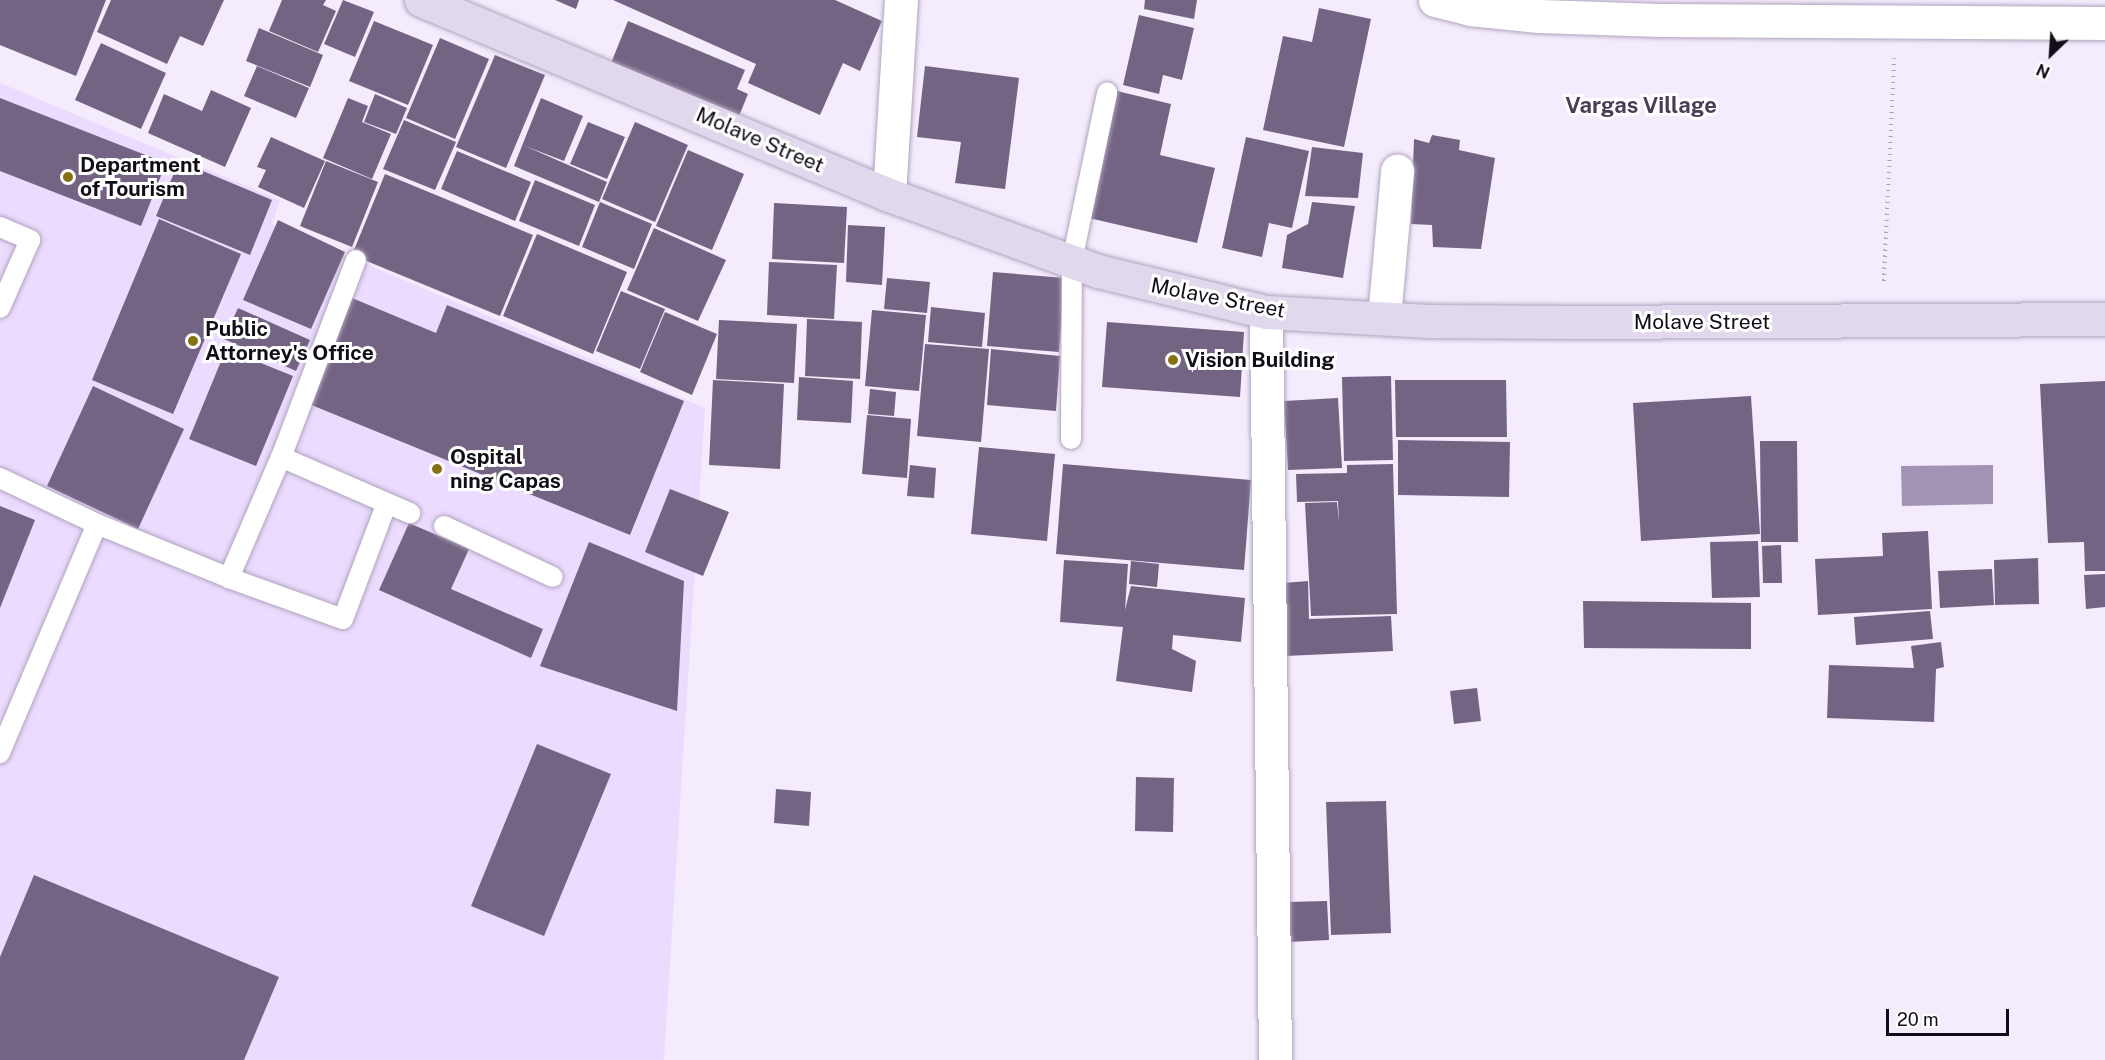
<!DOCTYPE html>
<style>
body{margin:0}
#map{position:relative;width:2105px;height:1060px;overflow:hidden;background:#f4ecfd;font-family:"Public Sans",sans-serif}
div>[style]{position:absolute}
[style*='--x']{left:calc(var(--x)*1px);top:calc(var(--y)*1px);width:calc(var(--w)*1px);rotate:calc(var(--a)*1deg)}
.built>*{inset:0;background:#ebdbfe}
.water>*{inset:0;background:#a293b4}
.building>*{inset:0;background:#736484}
.path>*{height:4px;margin-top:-2px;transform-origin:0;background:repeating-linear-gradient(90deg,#aaa3b1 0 1.5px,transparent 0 6px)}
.roads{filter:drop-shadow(0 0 2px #b0a4be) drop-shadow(0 0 2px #b0a4be)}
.lane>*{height:20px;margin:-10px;padding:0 10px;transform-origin:10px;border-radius:10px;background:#fff}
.street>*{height:33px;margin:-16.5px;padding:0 16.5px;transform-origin:16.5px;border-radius:16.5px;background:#fff}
.secondary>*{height:33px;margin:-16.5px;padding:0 16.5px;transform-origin:16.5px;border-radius:16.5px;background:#e2d8ee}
.dots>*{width:16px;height:16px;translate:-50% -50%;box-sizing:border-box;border:3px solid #fff;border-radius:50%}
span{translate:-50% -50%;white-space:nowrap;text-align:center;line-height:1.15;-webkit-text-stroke:6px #fff;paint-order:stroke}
.street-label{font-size:21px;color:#120e17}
.poi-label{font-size:21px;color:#120e17;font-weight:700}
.left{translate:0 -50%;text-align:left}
.neighbourhood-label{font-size:22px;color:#483d54;font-weight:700}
.north{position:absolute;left:2021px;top:24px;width:60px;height:60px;-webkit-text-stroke:4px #fff;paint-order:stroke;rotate:205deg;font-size:16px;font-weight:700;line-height:24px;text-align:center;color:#120e17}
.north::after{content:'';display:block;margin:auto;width:21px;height:27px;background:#120e17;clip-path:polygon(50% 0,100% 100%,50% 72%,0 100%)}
.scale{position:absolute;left:1886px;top:1009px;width:123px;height:27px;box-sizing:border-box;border:3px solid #120e17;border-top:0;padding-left:8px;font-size:18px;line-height:21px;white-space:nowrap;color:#120e17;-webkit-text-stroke:4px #fff;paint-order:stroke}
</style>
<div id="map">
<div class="built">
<div style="clip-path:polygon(0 83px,280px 200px,272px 224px,705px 408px,664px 1060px,0 1060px)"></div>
</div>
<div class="water">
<div style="clip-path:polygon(1993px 465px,1993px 504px,1902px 506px,1901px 466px)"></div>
</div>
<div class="building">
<div style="clip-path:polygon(0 0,106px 0,76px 76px,0 45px)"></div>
<div style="clip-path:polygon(111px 0,224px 0,203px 46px,180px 36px,167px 64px,97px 32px)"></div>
<div style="clip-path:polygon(282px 0,326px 0,323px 5px,336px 11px,318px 52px,269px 31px)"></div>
<div style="clip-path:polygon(343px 0,374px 12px,355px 57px,324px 44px)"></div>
<div style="clip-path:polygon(555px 0,579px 0,576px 9px)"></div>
<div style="clip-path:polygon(613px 0,835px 0,882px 21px,860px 71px,843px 63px,820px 115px,748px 83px,756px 64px)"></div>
<div style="clip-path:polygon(1145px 0,1197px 0,1194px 19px,1144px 9px)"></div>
<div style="clip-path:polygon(1319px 8px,1371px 19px,1344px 147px,1263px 130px,1283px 36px,1312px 42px)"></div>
<div style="clip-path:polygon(1139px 15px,1194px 28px,1182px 80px,1163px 75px,1159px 94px,1123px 85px)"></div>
<div style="clip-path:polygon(374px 21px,433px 45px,408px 105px,349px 81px)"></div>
<div style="clip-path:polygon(628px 21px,745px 70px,737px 89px,748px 94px,739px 116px,611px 63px)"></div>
<div style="clip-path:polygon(259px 28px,323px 55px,310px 87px,246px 61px)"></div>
<div style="clip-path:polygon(440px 38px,489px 59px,455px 139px,406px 118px)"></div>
<div style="clip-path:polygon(101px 43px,166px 73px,141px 129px,75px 100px)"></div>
<div style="clip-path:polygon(495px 55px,545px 75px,506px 168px,456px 147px)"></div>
<div style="clip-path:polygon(257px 66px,309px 88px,296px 118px,244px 96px)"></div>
<div style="clip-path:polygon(925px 66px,1019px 78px,1005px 189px,955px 183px,961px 142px,917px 137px)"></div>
<div style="clip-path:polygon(211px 90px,251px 108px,225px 167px,148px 133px,164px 94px,202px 111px)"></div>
<div style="clip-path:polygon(1117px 91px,1171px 104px,1160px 155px,1215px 168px,1197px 243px,1089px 218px)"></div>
<div style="clip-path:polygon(375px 94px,407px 108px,396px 134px,364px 122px)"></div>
<div style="clip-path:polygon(0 98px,166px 163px,141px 226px,0 171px)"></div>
<div style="clip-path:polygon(348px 98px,368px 106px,362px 122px,391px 134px,372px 179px,323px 158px)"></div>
<div style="clip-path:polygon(541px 98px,583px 116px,564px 161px,525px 146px,607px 182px,599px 202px,514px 166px)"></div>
<div style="clip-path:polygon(404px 120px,456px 142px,435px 190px,383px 169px)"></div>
<div style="clip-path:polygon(588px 122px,625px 137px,607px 179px,570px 164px)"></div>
<div style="clip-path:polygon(635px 122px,688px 145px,655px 222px,602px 199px)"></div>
<div style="clip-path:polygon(1432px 135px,1460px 140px,1459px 150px,1495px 158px,1481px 249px,1433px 247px,1432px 225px,1411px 224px,1414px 139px,1429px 143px)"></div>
<div style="clip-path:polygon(271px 137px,325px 161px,304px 208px,258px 187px,266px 170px,257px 167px)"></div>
<div style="clip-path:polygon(1246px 137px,1309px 151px,1292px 228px,1269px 223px,1262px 257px,1222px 248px)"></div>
<div style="clip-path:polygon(1312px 147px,1363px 153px,1358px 198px,1305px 196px)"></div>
<div style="clip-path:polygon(688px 150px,744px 174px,712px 250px,656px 226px)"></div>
<div style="clip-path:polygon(457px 151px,531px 182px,515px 221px,441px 189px)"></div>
<div style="clip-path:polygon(179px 161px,272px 200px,250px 255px,156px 216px)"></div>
<div style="clip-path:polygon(326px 161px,378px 182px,352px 247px,300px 226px)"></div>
<div style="clip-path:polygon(385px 174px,533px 235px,500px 316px,352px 255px)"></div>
<div style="clip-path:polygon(535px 180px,595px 205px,579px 246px,519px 221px)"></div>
<div style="clip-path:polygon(600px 202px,652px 224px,634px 269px,582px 247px)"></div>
<div style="clip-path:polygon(1312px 202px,1355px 206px,1343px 278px,1282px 268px,1287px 235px,1308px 224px)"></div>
<div style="clip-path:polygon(774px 203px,847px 207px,844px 263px,772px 259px)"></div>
<div style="clip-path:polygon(159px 219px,241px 254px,173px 414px,92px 380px)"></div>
<div style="clip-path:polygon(278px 220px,345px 252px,311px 329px,243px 300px)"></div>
<div style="clip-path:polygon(848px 225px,885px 227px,882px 285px,846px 282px)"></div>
<div style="clip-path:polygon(654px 228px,726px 260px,698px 321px,627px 290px)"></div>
<div style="clip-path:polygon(537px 234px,627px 272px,593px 354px,503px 316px)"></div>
<div style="clip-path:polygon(769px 262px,837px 265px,834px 319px,767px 315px)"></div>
<div style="clip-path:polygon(993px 272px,1065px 278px,1059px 352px,987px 346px)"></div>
<div style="clip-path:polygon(887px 278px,930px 282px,927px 313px,884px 309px)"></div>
<div style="clip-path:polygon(621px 291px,665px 309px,640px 369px,596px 351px)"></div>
<div style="clip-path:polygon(352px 298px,436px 333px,447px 305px,684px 401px,630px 535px,309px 404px)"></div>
<div style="clip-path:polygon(931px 307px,985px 313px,982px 347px,928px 342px)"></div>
<div style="clip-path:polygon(238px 308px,310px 340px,296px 371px,224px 339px)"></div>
<div style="clip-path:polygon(872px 310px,926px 315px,919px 391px,865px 386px)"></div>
<div style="clip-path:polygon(665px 312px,717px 334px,692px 395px,640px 372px)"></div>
<div style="clip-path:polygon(807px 319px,862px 322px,860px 379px,805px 376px)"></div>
<div style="clip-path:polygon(719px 320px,797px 324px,794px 383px,716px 379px)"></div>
<div style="clip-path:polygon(1107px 322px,1244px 332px,1240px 397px,1102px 387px)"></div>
<div style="clip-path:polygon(925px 344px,989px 349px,981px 442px,917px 436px)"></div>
<div style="clip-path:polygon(226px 349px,293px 376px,256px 466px,189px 439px)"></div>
<div style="clip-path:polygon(991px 349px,1060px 356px,1056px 411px,987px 405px)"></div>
<div style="clip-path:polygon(1391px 376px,1393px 460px,1344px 461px,1342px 377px)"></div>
<div style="clip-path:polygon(799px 377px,853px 381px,851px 423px,797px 420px)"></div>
<div style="clip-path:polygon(713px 380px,784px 384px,780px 469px,709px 465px)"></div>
<div style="clip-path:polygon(1395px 380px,1506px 380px,1507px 437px,1396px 437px)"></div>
<div style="clip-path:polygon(2105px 381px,2105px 571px,2085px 571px,2084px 542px,2048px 543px,2040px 384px)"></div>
<div style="clip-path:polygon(93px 386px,184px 429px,138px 529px,47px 486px)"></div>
<div style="clip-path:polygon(870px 389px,896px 392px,894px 416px,868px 414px)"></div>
<div style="clip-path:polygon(1751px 396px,1760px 534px,1641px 541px,1633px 403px)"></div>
<div style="clip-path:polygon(1338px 398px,1342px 468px,1288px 470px,1284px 401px)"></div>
<div style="clip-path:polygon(867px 415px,911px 419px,907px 478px,862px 474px)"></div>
<div style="clip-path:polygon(1398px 440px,1510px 442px,1509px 497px,1398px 495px)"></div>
<div style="clip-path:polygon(1760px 441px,1797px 441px,1798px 542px,1761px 542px)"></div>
<div style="clip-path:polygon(979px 447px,1055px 454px,1047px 541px,971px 534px)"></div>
<div style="clip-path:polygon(1063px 464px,1251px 480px,1244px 570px,1056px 554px)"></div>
<div style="clip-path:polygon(1393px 464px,1397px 614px,1311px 616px,1305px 503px,1337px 502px,1339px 523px,1338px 501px,1297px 502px,1296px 474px,1347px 473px,1347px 465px)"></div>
<div style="clip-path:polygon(910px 465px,936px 468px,934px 498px,907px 496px)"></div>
<div style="clip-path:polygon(670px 489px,729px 512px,703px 576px,645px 552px)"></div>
<div style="clip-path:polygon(0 506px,35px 520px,0 608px)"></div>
<div style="clip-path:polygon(409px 523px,469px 549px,451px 589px,543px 629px,531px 658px,379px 590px)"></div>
<div style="clip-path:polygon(1928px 531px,1932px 609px,1818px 615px,1815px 559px,1883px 556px,1882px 533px)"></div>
<div style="clip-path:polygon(1758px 541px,1760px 597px,1712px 598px,1710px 542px)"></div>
<div style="clip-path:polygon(589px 542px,684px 581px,677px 711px,540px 666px)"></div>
<div style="clip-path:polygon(1781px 545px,1782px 583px,1763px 583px,1762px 546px)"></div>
<div style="clip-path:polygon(2038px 558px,2039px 604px,1995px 605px,1994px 560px)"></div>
<div style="clip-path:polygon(1064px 560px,1128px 564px,1125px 610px,1131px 586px,1245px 598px,1241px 642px,1173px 635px,1172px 649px,1196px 661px,1192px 692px,1116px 681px,1123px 627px,1060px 622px)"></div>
<div style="clip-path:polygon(1131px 561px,1159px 564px,1157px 587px,1129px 584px)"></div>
<div style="clip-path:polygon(1992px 569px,1994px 605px,1940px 608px,1938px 571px)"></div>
<div style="clip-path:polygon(2105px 574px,2105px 607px,2086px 609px,2084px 575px)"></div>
<div style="clip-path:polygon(1308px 581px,1309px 619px,1391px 616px,1393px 651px,1286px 656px,1283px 583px)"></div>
<div style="clip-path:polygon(1583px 601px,1751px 603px,1751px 649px,1584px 648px)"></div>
<div style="clip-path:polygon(1930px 611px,1933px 639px,1856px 645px,1854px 617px)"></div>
<div style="clip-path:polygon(1941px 642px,1944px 667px,1936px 669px,1934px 722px,1827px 718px,1829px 665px,1914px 668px,1911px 646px)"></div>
<div style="clip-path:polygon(1477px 688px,1481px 721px,1454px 724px,1450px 691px)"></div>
<div style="clip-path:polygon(537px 744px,611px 774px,544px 936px,471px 906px)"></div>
<div style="clip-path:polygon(1136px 777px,1174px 778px,1173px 832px,1135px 831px)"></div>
<div style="clip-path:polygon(776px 789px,811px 792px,809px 826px,774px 823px)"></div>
<div style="clip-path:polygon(1386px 801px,1391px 933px,1331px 935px,1326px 802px)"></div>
<div style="clip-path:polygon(34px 875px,279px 977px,244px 1060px,0 1060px,0 957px)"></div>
<div style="clip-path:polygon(1327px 901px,1329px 940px,1288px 942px,1287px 902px)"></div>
</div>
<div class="path">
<div style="--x:1884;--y:281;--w:223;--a:-87.4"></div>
</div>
<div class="roads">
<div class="lane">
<div style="--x:0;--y:227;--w:33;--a:23"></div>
<div style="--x:30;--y:240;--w:74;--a:113.8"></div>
<div style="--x:356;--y:260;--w:211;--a:110.8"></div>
<div style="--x:281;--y:457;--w:132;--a:113.3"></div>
<div style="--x:229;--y:578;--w:121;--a:19.8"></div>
<div style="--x:343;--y:619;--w:122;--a:-69.3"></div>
<div style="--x:1071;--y:439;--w:178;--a:-89.7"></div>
<div style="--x:1072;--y:261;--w:172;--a:-78.2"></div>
<div style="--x:281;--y:457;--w:141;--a:23.5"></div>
<div style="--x:0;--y:478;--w:107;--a:25.4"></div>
<div style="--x:97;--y:524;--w:249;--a:113"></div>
<div style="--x:97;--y:524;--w:143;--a:22.2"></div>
<div style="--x:444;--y:526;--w:120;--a:25.1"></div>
</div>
<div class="street">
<div style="--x:1435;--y:0;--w:36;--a:14"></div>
<div style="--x:1470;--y:9;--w:69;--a:5.8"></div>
<div style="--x:1539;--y:16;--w:122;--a:1.9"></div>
<div style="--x:1661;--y:20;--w:444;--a:0.4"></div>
<div style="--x:889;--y:195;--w:195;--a:-86.5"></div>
<div style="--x:1266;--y:312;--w:748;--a:89.31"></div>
<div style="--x:1384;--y:318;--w:148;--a:-84.9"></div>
</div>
<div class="secondary">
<div style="--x:421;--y:0;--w:507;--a:22.62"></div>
<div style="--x:889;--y:195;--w:222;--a:20"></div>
<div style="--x:1098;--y:271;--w:173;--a:13.7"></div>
<div style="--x:1266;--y:312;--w:163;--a:3.2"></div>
<div style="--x:1429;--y:321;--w:145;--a:0.4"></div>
<div style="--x:1574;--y:322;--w:531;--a:-0.32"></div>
</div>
</div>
<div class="dots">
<div style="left:68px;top:177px;background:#867112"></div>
<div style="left:193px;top:341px;background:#867112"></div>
<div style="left:1173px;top:360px;background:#867112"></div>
<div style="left:437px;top:469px;background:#867112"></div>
</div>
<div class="street-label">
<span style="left:760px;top:140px;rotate:23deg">Molave Street</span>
<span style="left:1218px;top:298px;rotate:11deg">Molave Street</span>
<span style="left:1702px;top:322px">Molave Street</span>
</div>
<div class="poi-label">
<span class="left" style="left:80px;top:177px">Department<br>of Tourism</span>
<span class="left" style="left:205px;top:341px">Public<br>Attorney's Office</span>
<span class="left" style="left:1185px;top:360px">Vision Building</span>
<span class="left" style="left:450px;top:469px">Ospital<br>ning Capas</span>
</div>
<div class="neighbourhood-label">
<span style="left:1641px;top:106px">Vargas Village</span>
</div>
<div class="north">N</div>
<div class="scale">20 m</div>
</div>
